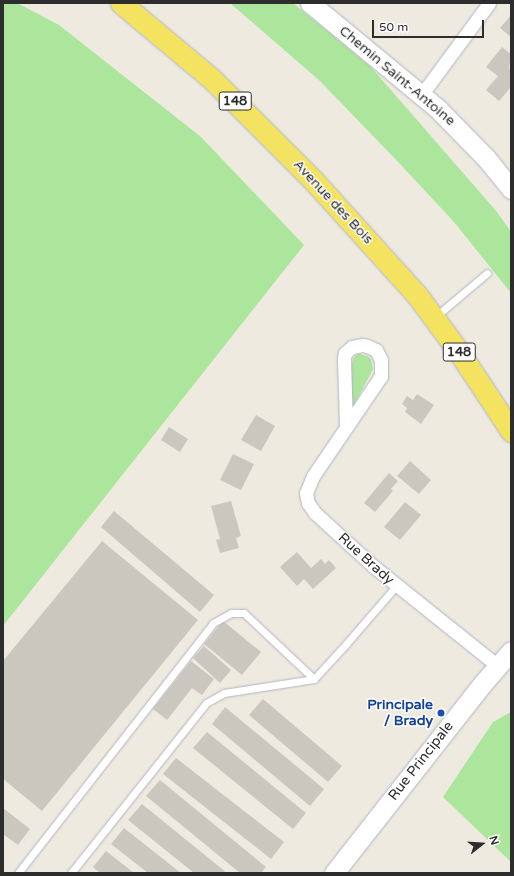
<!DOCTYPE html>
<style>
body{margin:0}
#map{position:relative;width:514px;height:876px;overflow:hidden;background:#eeeae0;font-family:"Varela Round",sans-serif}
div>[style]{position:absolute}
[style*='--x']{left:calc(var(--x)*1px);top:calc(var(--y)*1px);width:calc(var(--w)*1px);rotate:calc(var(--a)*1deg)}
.green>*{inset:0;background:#ace59c}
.building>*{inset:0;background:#cac8be}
.roads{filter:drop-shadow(0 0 1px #b3b4c0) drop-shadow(0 0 1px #b3b4c0)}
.lane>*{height:7px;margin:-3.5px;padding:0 3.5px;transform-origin:3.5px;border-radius:3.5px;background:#fff}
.street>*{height:13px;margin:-6.5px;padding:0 6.5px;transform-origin:6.5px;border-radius:6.5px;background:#fff}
.secondary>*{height:19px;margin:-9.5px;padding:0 9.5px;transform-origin:9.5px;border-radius:9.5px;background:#fff}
.primary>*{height:21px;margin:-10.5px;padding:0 10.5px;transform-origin:10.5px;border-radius:10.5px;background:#f3e360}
.dots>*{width:11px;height:11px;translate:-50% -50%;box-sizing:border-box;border:2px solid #fff;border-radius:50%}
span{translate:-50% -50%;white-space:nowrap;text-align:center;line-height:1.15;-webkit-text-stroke:3px #fff;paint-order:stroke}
.shield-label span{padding:1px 3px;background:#fff;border:1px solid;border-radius:3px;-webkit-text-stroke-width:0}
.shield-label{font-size:13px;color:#2d2d2d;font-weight:700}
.street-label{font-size:14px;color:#2d2d2d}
.transit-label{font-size:14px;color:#164399;font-weight:700}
.right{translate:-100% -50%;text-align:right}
.frame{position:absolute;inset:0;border:4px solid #2d2d2d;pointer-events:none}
.north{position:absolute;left:462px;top:824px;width:40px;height:40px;-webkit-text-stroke:3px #fff;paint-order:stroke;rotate:73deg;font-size:11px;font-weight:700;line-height:16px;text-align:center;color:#2d2d2d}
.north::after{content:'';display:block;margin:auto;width:14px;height:18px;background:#2d2d2d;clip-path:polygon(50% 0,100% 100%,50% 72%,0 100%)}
.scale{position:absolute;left:372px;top:20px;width:112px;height:18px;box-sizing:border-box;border:2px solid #2d2d2d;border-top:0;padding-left:5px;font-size:12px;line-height:14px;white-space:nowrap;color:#2d2d2d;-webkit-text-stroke:3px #fff;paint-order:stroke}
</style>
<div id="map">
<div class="green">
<div style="clip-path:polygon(3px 3px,17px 3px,59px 25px,201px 137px,304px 245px,3px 626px)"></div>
<div style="clip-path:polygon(230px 3px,293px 3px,370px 66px,497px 212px,511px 232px,511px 293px,454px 222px,401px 165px,320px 81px)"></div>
<div style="clip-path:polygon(359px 354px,367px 356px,371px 359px,373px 369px,353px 407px,351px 406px,351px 364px,355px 356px)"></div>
<div style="clip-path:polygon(511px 712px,511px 862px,443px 797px,493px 722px)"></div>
</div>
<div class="building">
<div style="clip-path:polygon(511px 15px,511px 37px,500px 28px)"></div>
<div style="clip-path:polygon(502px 47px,511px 54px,509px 69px,511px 70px,511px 87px,499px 101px,486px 90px,498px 76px,486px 67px)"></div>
<div style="clip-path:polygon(417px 394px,434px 405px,421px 424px,405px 412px,407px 408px,402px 404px,407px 396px,413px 400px)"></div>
<div style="clip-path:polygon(256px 415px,275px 426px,261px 451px,241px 440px)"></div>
<div style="clip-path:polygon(169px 427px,188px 439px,180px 452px,161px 440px)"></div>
<div style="clip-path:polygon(233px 454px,254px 464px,241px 490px,220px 480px)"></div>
<div style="clip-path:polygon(410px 461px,431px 480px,419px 494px,397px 476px)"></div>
<div style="clip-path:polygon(389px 473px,398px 481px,391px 489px,393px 491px,375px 512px,364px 503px)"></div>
<div style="clip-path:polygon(231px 501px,241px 536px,236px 538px,239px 548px,220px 553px,216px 540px,220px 539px,211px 506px)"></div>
<div style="clip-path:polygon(405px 502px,421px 515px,400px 540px,384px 527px)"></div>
<div style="clip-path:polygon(114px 511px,214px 595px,200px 612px,101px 527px)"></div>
<div style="clip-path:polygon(102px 541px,198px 620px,42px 811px,3px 779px,3px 661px)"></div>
<div style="clip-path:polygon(297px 552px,311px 568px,321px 559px,325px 564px,329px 560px,336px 568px,313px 589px,304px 579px,297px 586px,280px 567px)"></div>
<div style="clip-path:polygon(223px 621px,261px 652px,242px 675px,204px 644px)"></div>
<div style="clip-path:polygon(204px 646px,231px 670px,220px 683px,193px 658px)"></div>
<div style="clip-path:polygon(191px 661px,214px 679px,202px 695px,192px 688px,167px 720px,153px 709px)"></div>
<div style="clip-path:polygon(263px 699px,342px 766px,328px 782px,249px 715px)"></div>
<div style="clip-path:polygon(225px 707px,324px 789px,310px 806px,212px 724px)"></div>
<div style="clip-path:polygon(207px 732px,306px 813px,293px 829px,193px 748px)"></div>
<div style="clip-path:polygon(176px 758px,284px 842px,271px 859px,163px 774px)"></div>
<div style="clip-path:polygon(160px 780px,266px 867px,261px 873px,240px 873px,146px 796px)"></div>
<div style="clip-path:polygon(142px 804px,227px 873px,194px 873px,128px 820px)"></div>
<div style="clip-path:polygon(3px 808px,30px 829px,18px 845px,3px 834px)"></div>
<div style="clip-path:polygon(124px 828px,181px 873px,148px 873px,111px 844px)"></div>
<div style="clip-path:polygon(106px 851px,134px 873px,100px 873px,93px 867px)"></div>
</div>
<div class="roads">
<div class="lane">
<div style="--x:435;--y:317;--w:68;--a:-40.2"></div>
<div style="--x:18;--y:873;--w:317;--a:-52"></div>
<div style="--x:213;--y:623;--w:21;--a:-29"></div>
<div style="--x:231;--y:613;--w:13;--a:0"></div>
<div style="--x:244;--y:613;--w:96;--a:43.3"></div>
<div style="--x:71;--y:873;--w:217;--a:-51.5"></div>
<div style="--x:206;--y:703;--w:21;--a:-29"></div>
<div style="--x:224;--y:693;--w:91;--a:-8.8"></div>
<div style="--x:314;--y:679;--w:47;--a:-47.6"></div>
<div style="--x:346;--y:644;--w:77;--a:-49.2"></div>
</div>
<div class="street">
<div style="--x:422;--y:94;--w:113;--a:-53.6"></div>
<div style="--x:346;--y:426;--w:68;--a:-91.7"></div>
<div style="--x:344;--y:358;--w:5;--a:-79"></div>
<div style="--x:345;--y:353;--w:9;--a:-41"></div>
<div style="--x:352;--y:347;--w:10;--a:-11"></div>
<div style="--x:362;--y:345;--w:5;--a:11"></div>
<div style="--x:367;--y:346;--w:10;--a:24"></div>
<div style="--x:376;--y:350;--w:11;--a:63"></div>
<div style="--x:381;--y:360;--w:16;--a:90"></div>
<div style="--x:381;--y:376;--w:121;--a:124.2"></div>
<div style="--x:313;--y:476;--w:18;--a:112"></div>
<div style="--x:306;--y:493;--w:10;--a:79"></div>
<div style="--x:308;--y:503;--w:12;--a:55"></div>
<div style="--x:315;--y:513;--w:79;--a:42.4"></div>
<div style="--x:373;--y:566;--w:160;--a:38.7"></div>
</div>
<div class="secondary">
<div style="--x:310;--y:3;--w:165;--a:39.6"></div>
<div style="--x:437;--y:108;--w:70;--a:45.6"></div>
<div style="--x:486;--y:158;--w:40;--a:51"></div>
<div style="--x:334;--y:873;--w:243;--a:-51.9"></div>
<div style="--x:484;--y:682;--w:41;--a:-48.9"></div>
</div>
<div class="primary">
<div style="--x:121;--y:3;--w:120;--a:39.9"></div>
<div style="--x:213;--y:80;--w:141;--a:45"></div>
<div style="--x:313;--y:180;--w:155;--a:47.9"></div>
<div style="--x:417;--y:295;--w:71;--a:53.6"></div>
<div style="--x:459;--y:352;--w:95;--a:56.6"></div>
</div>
</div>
<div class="dots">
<div style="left:441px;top:713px;background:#1a4fb4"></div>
</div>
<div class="shield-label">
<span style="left:235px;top:101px">148</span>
<span style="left:459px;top:352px">148</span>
</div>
<div class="street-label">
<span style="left:397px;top:76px;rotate:40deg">Chemin Saint-Antoine</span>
<span style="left:333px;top:202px;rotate:47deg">Avenue des Bois</span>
<span style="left:366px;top:559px;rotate:42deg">Rue Brady</span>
<span style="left:421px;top:761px;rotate:-52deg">Rue Principale</span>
</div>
<div class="transit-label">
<span class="right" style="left:433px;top:713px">Principale<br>/ Brady</span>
</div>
<div class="frame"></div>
<div class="north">N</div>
<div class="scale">50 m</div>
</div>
